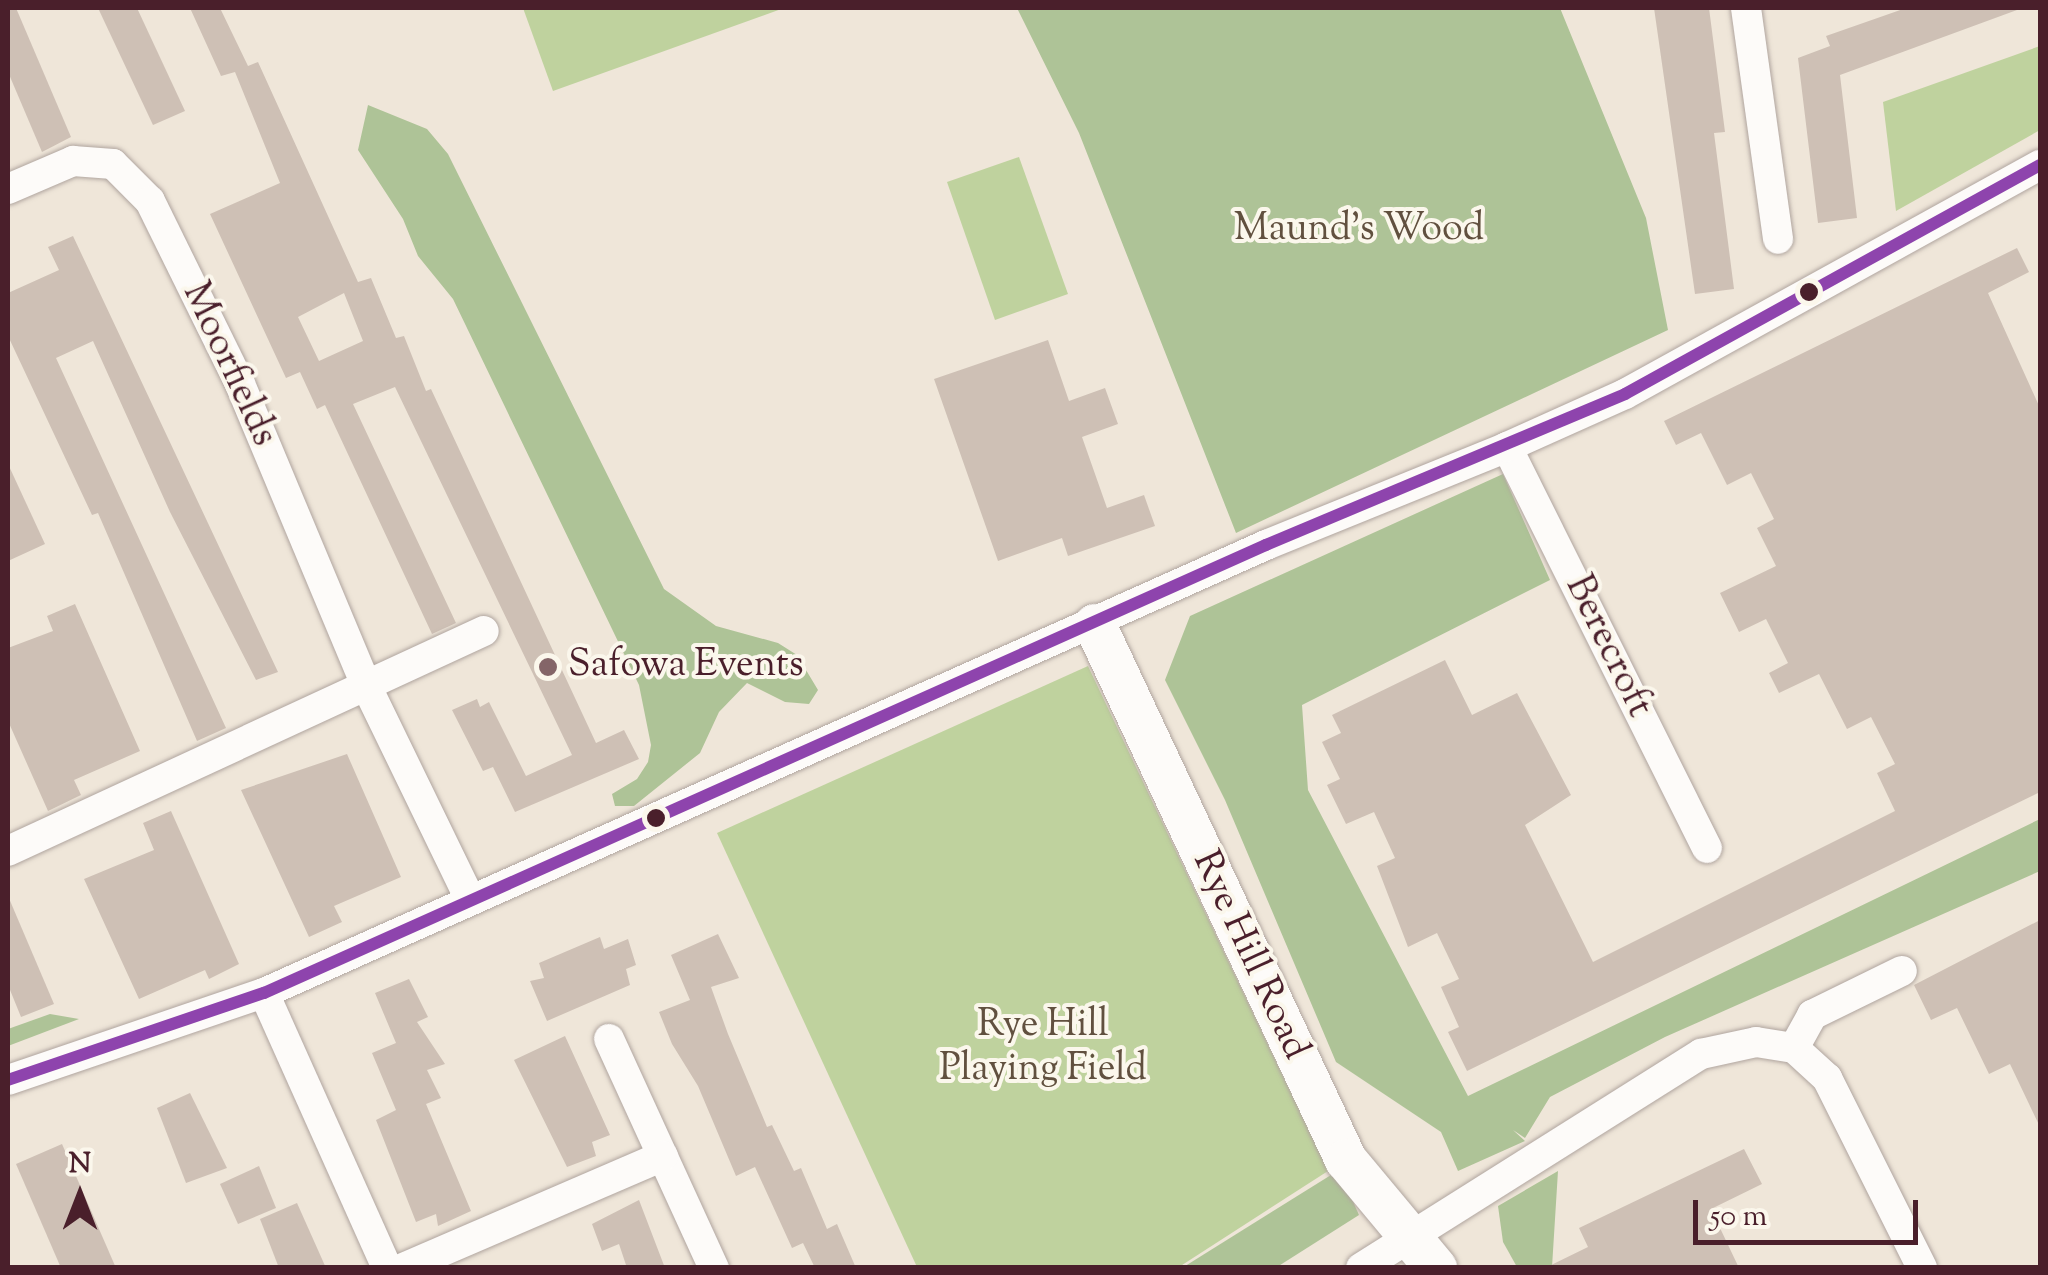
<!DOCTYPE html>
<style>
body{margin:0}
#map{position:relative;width:2048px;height:1275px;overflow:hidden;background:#efe6d9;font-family:"Sorts Mill Goudy",serif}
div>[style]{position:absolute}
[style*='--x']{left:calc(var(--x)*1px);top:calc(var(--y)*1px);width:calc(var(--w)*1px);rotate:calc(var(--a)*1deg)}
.green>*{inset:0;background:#bfd29e}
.forest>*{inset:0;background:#aec397}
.building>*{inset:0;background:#cec0b5}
.roads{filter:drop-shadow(0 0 2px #b0a59f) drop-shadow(0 0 2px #b0a59f)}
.street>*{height:30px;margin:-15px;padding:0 15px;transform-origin:15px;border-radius:15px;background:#fdfbf9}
.secondary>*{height:42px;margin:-21px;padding:0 21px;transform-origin:21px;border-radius:21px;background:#fdfbf9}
.bus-1>*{height:12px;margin:-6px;padding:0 6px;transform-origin:6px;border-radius:6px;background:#8e44ad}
.dots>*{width:28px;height:28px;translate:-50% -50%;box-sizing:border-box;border:5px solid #fbf7ec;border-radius:50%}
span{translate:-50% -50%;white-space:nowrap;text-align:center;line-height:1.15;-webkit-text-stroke:8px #fbf7ec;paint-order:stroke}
.park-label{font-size:38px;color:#61503f}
.street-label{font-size:38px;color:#4a1f2b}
.poi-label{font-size:38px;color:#4a1f2b}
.left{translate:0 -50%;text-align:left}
.frame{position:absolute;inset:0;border:10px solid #4a1f2b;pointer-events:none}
.north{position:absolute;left:30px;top:1145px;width:100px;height:100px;-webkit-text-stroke:8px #fbf7ec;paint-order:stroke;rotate:0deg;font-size:28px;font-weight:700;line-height:40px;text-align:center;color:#4a1f2b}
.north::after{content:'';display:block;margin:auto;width:35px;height:45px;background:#4a1f2b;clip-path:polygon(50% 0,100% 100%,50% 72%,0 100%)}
.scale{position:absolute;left:1693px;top:1200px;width:225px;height:45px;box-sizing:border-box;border:5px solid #4a1f2b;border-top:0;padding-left:12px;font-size:30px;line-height:35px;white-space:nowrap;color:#4a1f2b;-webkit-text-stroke:8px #fbf7ec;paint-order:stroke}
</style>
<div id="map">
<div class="green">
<div style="clip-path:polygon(523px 8px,784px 8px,553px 91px)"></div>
<div style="clip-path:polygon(2040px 46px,2040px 130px,1896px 211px,1883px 102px)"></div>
<div style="clip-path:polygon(1019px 157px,1068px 294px,995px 320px,947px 182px)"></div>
<div style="clip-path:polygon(1088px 666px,1328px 1171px,1179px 1267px,917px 1267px,717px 833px)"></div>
</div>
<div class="forest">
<div style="clip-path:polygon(1017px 8px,1560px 8px,1646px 218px,1668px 330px,1236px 533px,1079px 133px)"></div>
<div style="clip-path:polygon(368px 105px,427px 129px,448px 154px,664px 589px,716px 626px,778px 643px,797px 655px,818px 690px,809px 704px,785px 702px,747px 683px,719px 712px,700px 753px,634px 806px,615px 806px,612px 794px,637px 779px,648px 762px,651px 745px,639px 685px,453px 299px,418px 256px,403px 219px,358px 150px)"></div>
<div style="clip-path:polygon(1503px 474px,1550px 580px,1302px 705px,1308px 790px,1468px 1096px,2040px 819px,2040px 871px,1665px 1037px,1550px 1097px,1525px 1138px,1513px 1130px,1525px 1141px,1458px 1171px,1441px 1132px,1336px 1062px,1225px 800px,1165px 680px,1190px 616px)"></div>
<div style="clip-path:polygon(50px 1014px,79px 1019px,8px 1046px,8px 1029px)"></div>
<div style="clip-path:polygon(1339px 1170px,1359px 1215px,1277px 1267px,1182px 1268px)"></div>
<div style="clip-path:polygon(1558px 1171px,1552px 1267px,1517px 1267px,1503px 1242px,1498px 1206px)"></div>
</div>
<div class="building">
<div style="clip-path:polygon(8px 8px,16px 8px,71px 137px,42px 152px,8px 72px)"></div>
<div style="clip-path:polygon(98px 8px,137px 8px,185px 111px,153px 125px)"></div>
<div style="clip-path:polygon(evenodd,190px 8px,220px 8px,248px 66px,258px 62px,358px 282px,371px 278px,396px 338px,404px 336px,426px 391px,431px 389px,596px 743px,624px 730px,639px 759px,515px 812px,493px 767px,483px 771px,452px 710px,477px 699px,480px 707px,489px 702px,526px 776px,572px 755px,395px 387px,353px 404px,456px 623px,432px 634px,325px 405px,317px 409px,300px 372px,286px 378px,210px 214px,280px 183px,235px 72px,221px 76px,190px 8px,344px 293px,363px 341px,319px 361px,298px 317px,344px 293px)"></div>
<div style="clip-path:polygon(1654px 8px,1709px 8px,1725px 132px,1714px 133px,1734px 289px,1695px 294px)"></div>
<div style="clip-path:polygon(1906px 8px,2017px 10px,1840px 75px,1857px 218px,1818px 223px,1798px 58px,1830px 46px,1826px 36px)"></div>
<div style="clip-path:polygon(73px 236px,278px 672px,256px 680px,170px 512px,93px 341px,56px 358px,226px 728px,197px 741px,98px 513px,92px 515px,8px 336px,8px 293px,59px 270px,48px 247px)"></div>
<div style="clip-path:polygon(2017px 248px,2029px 272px,1988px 293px,2040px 408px,2040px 792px,1467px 1071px,1448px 1032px,1459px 1027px,1441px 987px,1459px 979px,1437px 933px,1408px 947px,1377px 866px,1395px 858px,1374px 812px,1346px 824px,1327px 785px,1340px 779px,1322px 742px,1341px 733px,1332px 715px,1445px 660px,1472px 715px,1517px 693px,1571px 795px,1525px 825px,1593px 962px,1895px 811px,1877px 773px,1895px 764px,1871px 717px,1847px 729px,1819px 674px,1779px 693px,1769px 673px,1788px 663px,1766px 619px,1739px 632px,1720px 593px,1776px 566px,1757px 528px,1774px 519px,1751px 473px,1727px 485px,1701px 433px,1676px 445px,1664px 421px)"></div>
<div style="clip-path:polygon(1048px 340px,1069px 401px,1105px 388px,1118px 424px,1082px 437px,1107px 508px,1144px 495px,1155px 526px,1068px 556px,1062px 538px,998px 561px,934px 379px)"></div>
<div style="clip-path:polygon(8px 464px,45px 544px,8px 561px)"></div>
<div style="clip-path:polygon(75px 604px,140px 751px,74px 780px,81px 795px,48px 811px,8px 721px,8px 648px,53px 631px,47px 616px)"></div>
<div style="clip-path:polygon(347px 754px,401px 877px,334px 906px,342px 922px,309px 937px,241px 790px)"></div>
<div style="clip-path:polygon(171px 811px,239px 964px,209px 979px,205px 970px,139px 999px,84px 879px,154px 850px,143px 823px)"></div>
<div style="clip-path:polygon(8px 896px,54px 1004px,21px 1017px,8px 985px)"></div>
<div style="clip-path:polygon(2040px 920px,2040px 1127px,2010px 1064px,1989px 1074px,1957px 1008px,1931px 1020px,1914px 985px)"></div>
<div style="clip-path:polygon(718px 934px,739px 978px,711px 987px,728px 1034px,767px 1127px,772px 1125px,794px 1171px,801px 1168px,827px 1229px,837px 1224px,856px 1268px,815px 1268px,803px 1243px,792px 1248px,755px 1167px,736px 1176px,698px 1086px,672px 1044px,659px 1012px,690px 1000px,671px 955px)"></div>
<div style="clip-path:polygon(600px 937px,604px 949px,628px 939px,636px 965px,626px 969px,630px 985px,547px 1021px,530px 981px,544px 978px,539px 963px)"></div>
<div style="clip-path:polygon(409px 979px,428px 1017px,417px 1022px,445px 1064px,427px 1070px,441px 1098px,426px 1104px,471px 1211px,438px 1226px,436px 1214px,416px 1222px,376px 1120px,396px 1110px,372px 1053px,396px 1043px,375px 993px)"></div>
<div style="clip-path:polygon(565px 1036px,610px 1135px,592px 1142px,596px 1156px,567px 1167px,514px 1060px)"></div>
<div style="clip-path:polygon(190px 1093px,227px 1168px,186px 1183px,157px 1108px)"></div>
<div style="clip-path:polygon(62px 1144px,116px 1268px,61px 1268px,16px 1164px)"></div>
<div style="clip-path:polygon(1744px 1149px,1762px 1184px,1711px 1209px,1739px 1268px,1545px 1268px,1588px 1247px,1579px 1228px)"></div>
<div style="clip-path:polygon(259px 1166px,276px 1208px,238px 1224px,220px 1184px)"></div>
<div style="clip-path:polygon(639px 1200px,665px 1268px,627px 1268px,619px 1244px,602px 1251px,592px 1224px)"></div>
<div style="clip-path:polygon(297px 1203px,326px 1268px,279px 1268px,260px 1219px)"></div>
</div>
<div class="roads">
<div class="street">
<div style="--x:1746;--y:8;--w:233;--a:82.1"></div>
<div style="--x:8;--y:189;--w:71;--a:-23.3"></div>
<div style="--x:73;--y:161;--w:40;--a:4.3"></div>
<div style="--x:113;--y:164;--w:52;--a:45"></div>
<div style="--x:150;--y:201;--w:204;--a:63.8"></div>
<div style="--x:240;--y:384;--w:324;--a:67.3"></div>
<div style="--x:365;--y:683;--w:240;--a:64.1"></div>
<div style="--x:1507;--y:447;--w:448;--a:63.5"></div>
<div style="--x:8;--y:851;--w:524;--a:-24.81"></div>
<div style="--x:264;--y:993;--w:301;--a:65.9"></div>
<div style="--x:609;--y:1039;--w:252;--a:65.4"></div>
<div style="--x:1794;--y:1048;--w:45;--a:42.3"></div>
<div style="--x:1827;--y:1078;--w:212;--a:63.4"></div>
<div style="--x:8;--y:1080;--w:270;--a:-18.8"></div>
<div style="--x:264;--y:993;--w:1098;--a:-24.09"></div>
<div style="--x:1266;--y:545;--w:260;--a:-22.1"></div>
<div style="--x:1507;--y:447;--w:129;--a:-24.2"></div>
<div style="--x:1625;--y:394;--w:474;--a:-28.9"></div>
<div style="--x:403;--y:1268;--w:283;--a:-23.3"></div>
<div style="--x:1361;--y:1268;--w:402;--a:-32.2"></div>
<div style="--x:1701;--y:1054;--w:56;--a:-12.3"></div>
<div style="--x:1756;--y:1042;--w:38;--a:9"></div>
<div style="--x:1794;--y:1048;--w:38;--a:-61"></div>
<div style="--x:1812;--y:1015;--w:100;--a:-26.1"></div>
</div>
<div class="secondary">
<div style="--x:1095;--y:625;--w:591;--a:64.87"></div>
<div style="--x:1346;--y:1160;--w:141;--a:50.2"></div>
</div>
</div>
<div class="bus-1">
<div style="--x:8;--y:1080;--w:270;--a:-18.8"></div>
<div style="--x:264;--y:993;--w:1098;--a:-24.09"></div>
<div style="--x:1266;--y:545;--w:389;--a:-22.8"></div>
<div style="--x:1625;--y:394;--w:474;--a:-28.9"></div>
</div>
<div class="dots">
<div style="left:1809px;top:292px;background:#4a1f2b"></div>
<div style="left:548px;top:667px;background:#846568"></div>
<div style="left:656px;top:818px;background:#4a1f2b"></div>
</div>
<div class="park-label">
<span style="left:1359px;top:231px">Maund's Wood</span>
<span style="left:1043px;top:1049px">Rye Hill<br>Playing Field</span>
</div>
<div class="street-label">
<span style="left:228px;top:365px;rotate:65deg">Moorfields</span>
<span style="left:1607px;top:647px;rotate:64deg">Berecroft</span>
<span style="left:1249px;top:956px;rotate:65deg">Rye Hill Road</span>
</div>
<div class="poi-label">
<span class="left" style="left:568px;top:667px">Safowa Events</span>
</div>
<div class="frame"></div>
<div class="north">N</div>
<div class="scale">50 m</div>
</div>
